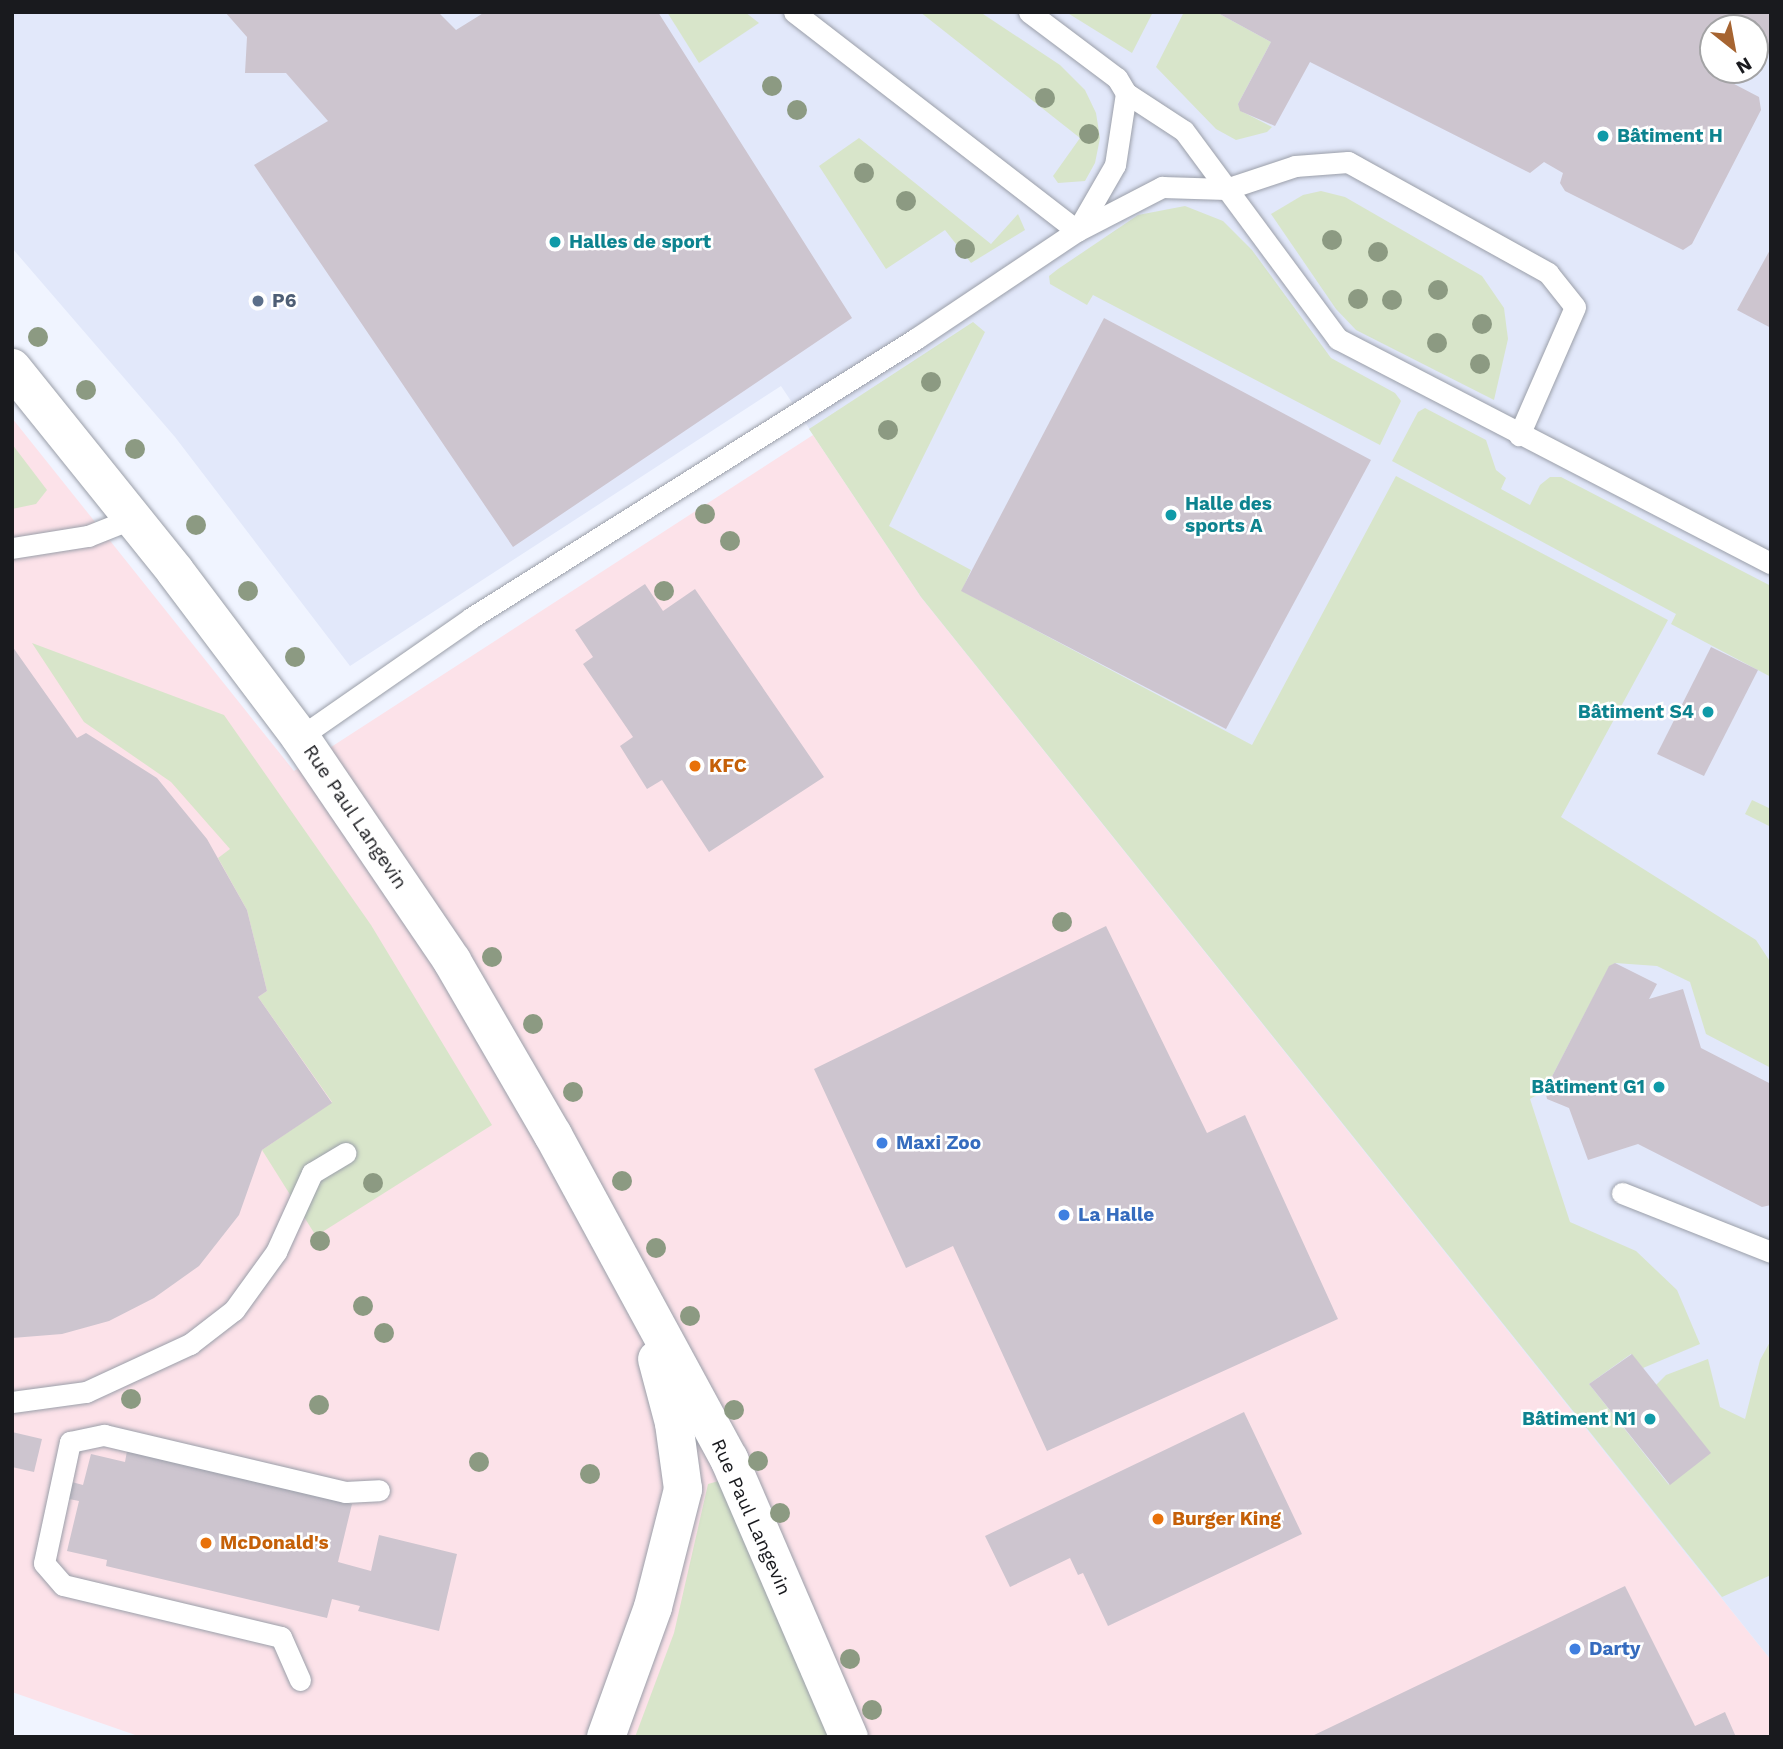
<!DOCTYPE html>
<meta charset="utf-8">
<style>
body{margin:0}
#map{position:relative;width:1783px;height:1749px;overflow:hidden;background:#f0f4ff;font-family:"Work Sans",sans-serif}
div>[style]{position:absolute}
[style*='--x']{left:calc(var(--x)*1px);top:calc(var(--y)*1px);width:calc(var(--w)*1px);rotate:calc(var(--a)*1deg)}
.commercial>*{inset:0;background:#fce2e9}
.built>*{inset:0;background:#e2e8fa}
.green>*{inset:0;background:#d8e5ca}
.building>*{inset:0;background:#cdc5cf}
.roads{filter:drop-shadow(0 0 2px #9b9fa9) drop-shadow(0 0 2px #9b9fa9)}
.lane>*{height:21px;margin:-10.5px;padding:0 10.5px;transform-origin:10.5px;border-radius:10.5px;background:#fff}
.street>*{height:38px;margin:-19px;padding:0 19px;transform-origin:19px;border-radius:19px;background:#fff}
.trees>*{width:20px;height:20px;margin:-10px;border-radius:50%;background:#8c9a82}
.dots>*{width:19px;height:19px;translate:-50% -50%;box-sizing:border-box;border:4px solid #fff;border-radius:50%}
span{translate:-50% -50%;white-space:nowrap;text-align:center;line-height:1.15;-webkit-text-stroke:5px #fff;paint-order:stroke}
.culture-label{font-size:19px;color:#0d838f;font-weight:700}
.left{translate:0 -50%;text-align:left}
.right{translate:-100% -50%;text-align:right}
.service-label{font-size:19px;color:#4e5e75;font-weight:700}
.food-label{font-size:19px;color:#c56008;font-weight:700}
.street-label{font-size:19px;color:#191a1e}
.shop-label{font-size:19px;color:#366cbe;font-weight:700}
.frame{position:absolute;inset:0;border:14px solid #191a1e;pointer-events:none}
.north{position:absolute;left:1699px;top:14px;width:70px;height:70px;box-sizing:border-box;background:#fff;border:2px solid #a3a3a5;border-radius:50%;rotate:149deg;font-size:19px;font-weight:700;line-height:28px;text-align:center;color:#191a1e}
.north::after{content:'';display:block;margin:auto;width:24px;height:32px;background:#a66431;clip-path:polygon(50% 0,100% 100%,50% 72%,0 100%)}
</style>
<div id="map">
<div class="commercial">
<div style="clip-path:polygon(12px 418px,294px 771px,813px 435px,921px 597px,1771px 1660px,1771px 1737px,141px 1737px,12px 1692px)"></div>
</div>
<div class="built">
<div style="clip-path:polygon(evenodd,12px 12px,1771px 12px,1771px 1660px,921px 597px,781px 386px,350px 666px,175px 437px,12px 248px,12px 12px,1713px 28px,1755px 28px,1755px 70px,1713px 70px,1713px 28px)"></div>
</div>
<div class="green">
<div style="clip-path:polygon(667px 12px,745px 12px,759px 23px,699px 63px)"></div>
<div style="clip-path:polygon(920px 12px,980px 12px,1060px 65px,1085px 90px,1096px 113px,1100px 138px,1095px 163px,1085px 181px,1058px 183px,1053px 176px,1080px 138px)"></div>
<div style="clip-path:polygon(1066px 12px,1153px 12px,1132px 53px)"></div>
<div style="clip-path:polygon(1184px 12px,1216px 12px,1271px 42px,1238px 104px,1241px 111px,1272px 127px,1267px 132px,1236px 140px,1216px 129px,1156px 67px)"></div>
<div style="clip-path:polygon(859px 138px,991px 244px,1018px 214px,1025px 230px,971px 263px,945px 230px,886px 269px,819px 166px)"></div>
<div style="clip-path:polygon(1321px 191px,1345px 197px,1482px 276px,1504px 308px,1508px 339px,1494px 400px,1356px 330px,1336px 309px,1271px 214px,1303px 195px)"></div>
<div style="clip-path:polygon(1185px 206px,1223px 221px,1252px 250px,1331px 358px,1395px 393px,1401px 401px,1380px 445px,1093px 295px,1087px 305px,1050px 284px,1049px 276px,1058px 269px,1138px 215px)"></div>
<div style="clip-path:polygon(973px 322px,985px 332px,889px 526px,971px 570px,962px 591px,1252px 745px,1396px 476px,1668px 620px,1561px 817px,1756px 940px,1771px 963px,1771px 1068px,1706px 1034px,1690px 982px,1657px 966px,1615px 963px,1609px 967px,1545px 1090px,1530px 1099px,1570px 1222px,1636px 1251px,1677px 1290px,1700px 1344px,1643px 1368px,1631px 1354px,1589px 1384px,1669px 1485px,1656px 1385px,1666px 1375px,1708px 1359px,1720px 1407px,1745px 1419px,1760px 1360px,1771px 1340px,1771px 1575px,1722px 1597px,921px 597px,809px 429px)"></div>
<div style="clip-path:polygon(1425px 408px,1486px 440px,1496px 470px,1506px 478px,1501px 489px,1530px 505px,1540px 485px,1550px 477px,1561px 477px,1771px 586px,1771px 677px,1671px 624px,1676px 614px,1392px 461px,1418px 412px)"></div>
<div style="clip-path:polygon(12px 444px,47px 490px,36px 504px,12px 509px)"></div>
<div style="clip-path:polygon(32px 643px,224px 715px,371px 925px,492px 1125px,316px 1236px,262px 1150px,332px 1102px,258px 997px,267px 991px,247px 910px,218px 858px,230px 849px,171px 782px,84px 722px)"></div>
<div style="clip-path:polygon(1752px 800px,1771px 809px,1771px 827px,1745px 814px)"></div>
<div style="clip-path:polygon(722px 1480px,831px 1737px,635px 1737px,674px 1633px,708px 1484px)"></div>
</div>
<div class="building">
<div style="clip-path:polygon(225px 12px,438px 12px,456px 30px,485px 12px,658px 12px,852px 318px,513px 547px,254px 165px,328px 121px,286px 73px,245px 73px,247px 37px)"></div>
<div style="clip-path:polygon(1216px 12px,1771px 12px,1771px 49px,1765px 60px,1755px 63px,1755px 28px,1713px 28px,1715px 74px,1759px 97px,1761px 110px,1692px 244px,1683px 250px,1565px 191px,1560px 183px,1563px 173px,1544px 162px,1530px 173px,1310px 62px,1275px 126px,1240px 111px,1238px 104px,1271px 42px)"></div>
<div style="clip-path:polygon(1771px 248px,1771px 328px,1737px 310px)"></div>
<div style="clip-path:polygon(1104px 318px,1371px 460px,1226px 729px,961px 591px)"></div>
<div style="clip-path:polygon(645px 584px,663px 611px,695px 589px,824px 777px,709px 852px,662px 780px,647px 789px,620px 746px,633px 737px,583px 664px,593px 657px,575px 630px)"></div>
<div style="clip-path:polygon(12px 646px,77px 738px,86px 733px,157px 778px,207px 839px,247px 910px,267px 991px,258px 997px,332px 1103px,262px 1150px,239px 1215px,199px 1266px,154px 1298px,109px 1321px,62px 1334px,12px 1338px)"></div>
<div style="clip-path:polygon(1711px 647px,1758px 670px,1704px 776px,1657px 754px)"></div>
<div style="clip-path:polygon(1106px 926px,1207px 1133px,1245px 1115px,1338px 1319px,1047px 1451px,953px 1246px,906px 1268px,814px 1069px)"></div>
<div style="clip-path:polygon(1615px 963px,1657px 984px,1649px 999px,1683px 989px,1701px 1048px,1771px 1084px,1771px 1205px,1762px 1207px,1638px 1144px,1588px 1160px,1569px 1108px,1547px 1099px,1545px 1090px,1609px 966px)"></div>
<div style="clip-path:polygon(1632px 1354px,1711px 1453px,1670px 1485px,1589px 1384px)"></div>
<div style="clip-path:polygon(1244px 1412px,1302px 1534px,1108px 1626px,1083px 1573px,1078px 1575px,1070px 1558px,1010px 1587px,985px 1536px)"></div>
<div style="clip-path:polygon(12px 1432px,42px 1439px,34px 1472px,12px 1467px)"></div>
<div style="clip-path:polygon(127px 1451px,352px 1504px,338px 1562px,371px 1571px,379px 1535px,457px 1554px,439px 1631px,358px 1611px,360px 1606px,332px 1599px,327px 1618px,106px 1566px,107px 1560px,67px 1551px,79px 1501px,64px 1498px,68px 1481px,83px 1485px,91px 1454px,125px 1462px)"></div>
<div style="clip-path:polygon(1625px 1586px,1695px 1726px,1725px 1712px,1736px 1737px,1310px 1737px)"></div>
</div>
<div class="roads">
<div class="lane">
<div style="--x:794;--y:12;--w:358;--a:37.7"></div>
<div style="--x:1029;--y:12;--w:110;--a:36.9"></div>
<div style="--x:1117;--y:78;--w:17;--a:59"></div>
<div style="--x:1126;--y:93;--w:69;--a:33.2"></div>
<div style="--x:1184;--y:131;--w:259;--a:53.5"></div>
<div style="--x:1338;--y:339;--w:488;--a:27.4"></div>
<div style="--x:1077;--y:231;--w:76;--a:-60.1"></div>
<div style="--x:1115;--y:165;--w:73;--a:-81.3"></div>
<div style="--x:12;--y:548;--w:77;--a:-9"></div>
<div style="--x:88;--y:536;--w:48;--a:-21.8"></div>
<div style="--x:300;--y:737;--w:208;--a:-34.8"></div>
<div style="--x:471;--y:618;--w:527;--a:-32.12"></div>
<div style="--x:917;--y:338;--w:192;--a:-33.8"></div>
<div style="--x:1077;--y:231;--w:96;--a:-27.4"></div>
<div style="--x:1162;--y:187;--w:64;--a:1.8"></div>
<div style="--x:1226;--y:189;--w:73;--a:-18.4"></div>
<div style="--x:1295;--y:166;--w:53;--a:-4.3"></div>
<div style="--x:1348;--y:162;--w:229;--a:29"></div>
<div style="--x:1548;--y:273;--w:43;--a:51.5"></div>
<div style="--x:1575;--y:307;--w:140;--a:113.6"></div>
<div style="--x:1622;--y:1193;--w:160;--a:21.6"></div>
<div style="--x:12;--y:1402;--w:75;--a:-7.7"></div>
<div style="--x:86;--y:1392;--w:115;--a:-24.8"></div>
<div style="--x:190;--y:1344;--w:56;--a:-37.7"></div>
<div style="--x:234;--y:1310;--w:72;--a:-54.1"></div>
<div style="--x:276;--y:1252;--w:87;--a:-65.5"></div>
<div style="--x:312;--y:1173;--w:39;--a:-31"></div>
<div style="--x:300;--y:1680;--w:47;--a:-113.8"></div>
<div style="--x:281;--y:1637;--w:224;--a:-166.6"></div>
<div style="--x:63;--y:1585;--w:29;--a:-131"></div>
<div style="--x:44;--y:1563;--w:124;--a:-77.9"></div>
<div style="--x:70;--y:1442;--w:35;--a:-12"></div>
<div style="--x:104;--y:1435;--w:248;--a:13.3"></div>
<div style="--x:345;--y:1492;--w:34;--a:-3"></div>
</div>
<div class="street">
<div style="--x:12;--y:368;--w:260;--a:51.2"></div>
<div style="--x:175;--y:571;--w:208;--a:53"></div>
<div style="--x:300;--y:737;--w:271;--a:55.8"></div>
<div style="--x:452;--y:961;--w:201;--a:59.9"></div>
<div style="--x:553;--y:1135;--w:369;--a:61.5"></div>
<div style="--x:729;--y:1459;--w:303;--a:66.7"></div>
<div style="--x:606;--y:1737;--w:138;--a:-70.1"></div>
<div style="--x:653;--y:1607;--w:122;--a:-75.7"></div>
<div style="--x:683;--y:1489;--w:67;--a:-97.8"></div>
<div style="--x:674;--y:1423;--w:66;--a:-104.9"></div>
</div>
</div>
<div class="trees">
<div style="left:772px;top:86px"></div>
<div style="left:1045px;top:98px"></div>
<div style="left:797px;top:110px"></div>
<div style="left:1089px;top:134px"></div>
<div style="left:864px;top:173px"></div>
<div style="left:906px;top:201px"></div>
<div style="left:1332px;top:240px"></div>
<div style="left:965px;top:249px"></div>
<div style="left:1378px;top:252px"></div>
<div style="left:1438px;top:290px"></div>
<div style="left:1358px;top:299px"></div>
<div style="left:1392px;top:300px"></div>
<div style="left:1482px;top:324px"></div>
<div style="left:38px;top:337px"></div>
<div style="left:1437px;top:343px"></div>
<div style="left:1480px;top:364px"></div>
<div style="left:931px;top:382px"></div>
<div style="left:86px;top:390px"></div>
<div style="left:888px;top:430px"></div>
<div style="left:135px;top:449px"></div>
<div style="left:705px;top:514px"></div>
<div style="left:196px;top:525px"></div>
<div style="left:730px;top:541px"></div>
<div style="left:248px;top:591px"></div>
<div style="left:664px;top:591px"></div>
<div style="left:295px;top:657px"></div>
<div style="left:1062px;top:922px"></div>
<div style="left:492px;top:957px"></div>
<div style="left:533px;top:1024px"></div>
<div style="left:573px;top:1092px"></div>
<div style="left:622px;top:1181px"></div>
<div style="left:373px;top:1183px"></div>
<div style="left:320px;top:1241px"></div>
<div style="left:656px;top:1248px"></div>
<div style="left:363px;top:1306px"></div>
<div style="left:690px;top:1316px"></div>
<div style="left:384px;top:1333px"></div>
<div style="left:131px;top:1399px"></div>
<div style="left:319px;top:1405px"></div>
<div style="left:734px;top:1410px"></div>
<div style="left:758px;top:1461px"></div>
<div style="left:479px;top:1462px"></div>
<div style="left:590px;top:1474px"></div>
<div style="left:780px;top:1513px"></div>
<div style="left:850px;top:1659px"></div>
<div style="left:872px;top:1710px"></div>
</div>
<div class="dots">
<div style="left:1603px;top:136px;background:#0f9aa8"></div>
<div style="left:555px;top:242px;background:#0f9aa8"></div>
<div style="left:258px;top:301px;background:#5c6f8a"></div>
<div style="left:1171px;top:515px;background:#0f9aa8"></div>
<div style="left:1708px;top:712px;background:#0f9aa8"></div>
<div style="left:695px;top:766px;background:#e8710a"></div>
<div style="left:1659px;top:1087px;background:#0f9aa8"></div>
<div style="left:882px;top:1143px;background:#3f7fe0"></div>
<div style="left:1064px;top:1215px;background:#3f7fe0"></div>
<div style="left:1650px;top:1419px;background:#0f9aa8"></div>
<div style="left:1158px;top:1519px;background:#e8710a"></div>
<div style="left:206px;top:1543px;background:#e8710a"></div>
<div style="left:1575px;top:1649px;background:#3f7fe0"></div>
</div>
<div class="culture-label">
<span class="left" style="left:1617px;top:136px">Bâtiment H</span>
<span class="left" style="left:569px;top:242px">Halles de sport</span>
<span class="left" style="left:1185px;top:515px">Halle des<br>sports A</span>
<span class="right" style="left:1694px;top:712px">Bâtiment S4</span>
<span class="right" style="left:1645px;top:1087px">Bâtiment G1</span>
<span class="right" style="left:1636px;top:1419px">Bâtiment N1</span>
</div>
<div class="service-label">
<span class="left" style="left:272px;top:301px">P6</span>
</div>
<div class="food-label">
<span class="left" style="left:709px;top:766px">KFC</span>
<span class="left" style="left:1172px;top:1519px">Burger King</span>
<span class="left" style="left:220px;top:1543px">McDonald's</span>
</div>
<div class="street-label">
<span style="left:355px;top:817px;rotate:56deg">Rue Paul Langevin</span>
<span style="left:751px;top:1517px;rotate:66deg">Rue Paul Langevin</span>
</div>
<div class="shop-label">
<span class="left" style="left:896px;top:1143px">Maxi Zoo</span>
<span class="left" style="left:1078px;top:1215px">La Halle</span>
<span class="left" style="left:1589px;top:1649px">Darty</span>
</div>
<div class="frame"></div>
<div class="north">N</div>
</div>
